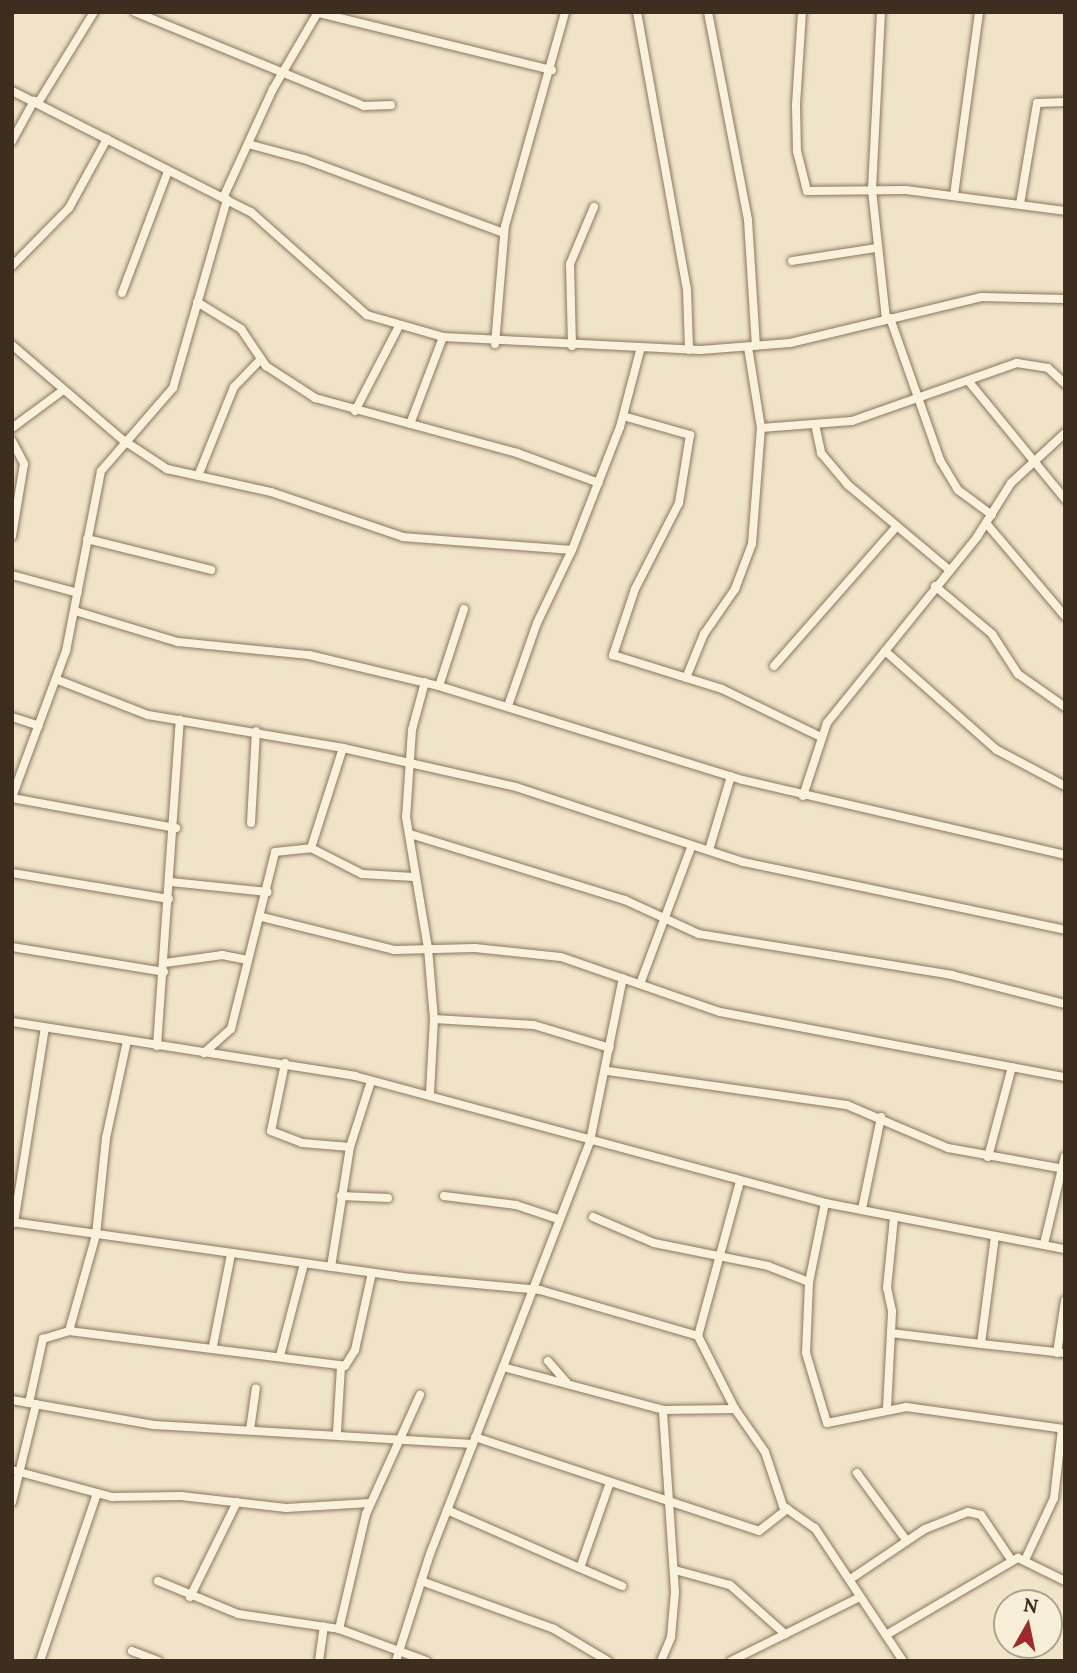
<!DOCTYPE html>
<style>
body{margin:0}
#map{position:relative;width:1077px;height:1673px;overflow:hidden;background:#f0e4c8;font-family:Lora,serif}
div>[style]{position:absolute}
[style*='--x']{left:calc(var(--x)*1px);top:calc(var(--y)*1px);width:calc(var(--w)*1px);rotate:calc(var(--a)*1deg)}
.roads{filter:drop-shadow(0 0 2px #8d765c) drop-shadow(0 0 2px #8d765c)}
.street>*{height:8px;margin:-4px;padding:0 4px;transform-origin:4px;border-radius:4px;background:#faf1dc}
span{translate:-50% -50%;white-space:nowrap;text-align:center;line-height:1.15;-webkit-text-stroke:7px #f7eed8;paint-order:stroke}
.frame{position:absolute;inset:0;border:14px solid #3d2e20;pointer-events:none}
.north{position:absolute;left:993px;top:1589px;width:70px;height:70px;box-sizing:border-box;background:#f7eed8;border:2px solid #ada18e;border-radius:50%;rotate:9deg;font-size:19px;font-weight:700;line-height:28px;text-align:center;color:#3d2e20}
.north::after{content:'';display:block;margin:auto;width:24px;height:32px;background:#9e2a2b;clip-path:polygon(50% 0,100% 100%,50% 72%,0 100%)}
</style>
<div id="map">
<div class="roads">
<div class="street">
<div style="--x:135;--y:12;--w:248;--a:22.3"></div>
<div style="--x:364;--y:106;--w:27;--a:-2"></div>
<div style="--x:315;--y:12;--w:244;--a:13.8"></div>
<div style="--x:637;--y:12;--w:281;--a:79.8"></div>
<div style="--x:687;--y:289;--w:61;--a:88.1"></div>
<div style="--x:708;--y:12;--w:212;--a:79.1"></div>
<div style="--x:748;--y:220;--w:126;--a:86.4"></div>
<div style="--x:802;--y:12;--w:93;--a:93.7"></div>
<div style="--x:796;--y:105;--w:46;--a:88.8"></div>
<div style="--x:797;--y:151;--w:41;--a:76"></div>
<div style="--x:807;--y:191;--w:99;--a:-0.6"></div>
<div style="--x:906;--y:190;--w:160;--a:7.5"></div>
<div style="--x:881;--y:12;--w:178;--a:92.9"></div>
<div style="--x:872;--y:190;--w:130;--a:83.8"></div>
<div style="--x:12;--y:91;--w:268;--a:26.9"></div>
<div style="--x:251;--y:212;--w:155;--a:41.6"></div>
<div style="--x:367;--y:315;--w:79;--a:16.1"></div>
<div style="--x:443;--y:337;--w:257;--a:2.9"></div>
<div style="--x:700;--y:350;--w:90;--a:-4.4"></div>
<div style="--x:790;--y:343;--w:196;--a:-13.5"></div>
<div style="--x:981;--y:297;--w:84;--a:1.4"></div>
<div style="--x:38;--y:103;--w:107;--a:-58.4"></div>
<div style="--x:12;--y:141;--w:46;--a:-61.2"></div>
<div style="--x:248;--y:144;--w:58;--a:15"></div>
<div style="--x:304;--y:159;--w:213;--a:20.3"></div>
<div style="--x:954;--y:195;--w:185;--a:-82.2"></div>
<div style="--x:223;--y:198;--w:120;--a:-65.4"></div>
<div style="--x:273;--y:89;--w:89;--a:-59.7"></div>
<div style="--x:1020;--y:204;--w:102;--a:-80.4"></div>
<div style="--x:1037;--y:103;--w:28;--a:-2"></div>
<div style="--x:792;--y:261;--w:85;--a:-8.8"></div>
<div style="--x:12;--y:266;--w:81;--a:-45.5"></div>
<div style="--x:69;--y:208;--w:79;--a:-61.2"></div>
<div style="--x:122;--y:293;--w:130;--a:-69.3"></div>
<div style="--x:197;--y:302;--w:52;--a:31.5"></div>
<div style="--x:241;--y:329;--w:45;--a:56"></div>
<div style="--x:266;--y:366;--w:59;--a:33.1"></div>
<div style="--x:315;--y:398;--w:209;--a:15.2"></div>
<div style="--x:517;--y:453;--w:87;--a:20.1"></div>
<div style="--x:890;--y:318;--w:151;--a:70.6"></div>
<div style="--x:940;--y:460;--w:35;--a:59"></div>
<div style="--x:958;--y:490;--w:42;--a:36.3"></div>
<div style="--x:495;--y:344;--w:118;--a:-85.2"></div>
<div style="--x:505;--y:226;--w:222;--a:-74.3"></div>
<div style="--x:12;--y:345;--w:146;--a:40.6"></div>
<div style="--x:123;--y:440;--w:53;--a:33.4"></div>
<div style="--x:167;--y:469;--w:107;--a:12.5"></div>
<div style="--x:271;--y:492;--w:139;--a:18.8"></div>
<div style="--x:403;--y:537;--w:169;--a:4.4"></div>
<div style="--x:572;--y:550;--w:132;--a:-68.7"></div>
<div style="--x:620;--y:427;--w:79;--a:-75.3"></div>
<div style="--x:572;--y:346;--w:82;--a:-91.4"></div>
<div style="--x:570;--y:264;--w:62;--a:-67.2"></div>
<div style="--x:748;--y:347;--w:82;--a:80.9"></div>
<div style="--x:761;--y:428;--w:91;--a:-4.4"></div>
<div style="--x:852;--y:421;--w:175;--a:-19.4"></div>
<div style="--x:1017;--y:363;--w:31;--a:9"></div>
<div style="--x:1048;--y:368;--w:23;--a:43"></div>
<div style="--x:970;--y:383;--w:150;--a:50.7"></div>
<div style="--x:355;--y:411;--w:93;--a:-62.6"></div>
<div style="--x:623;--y:416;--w:70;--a:15.8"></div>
<div style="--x:690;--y:435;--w:69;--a:99.2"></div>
<div style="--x:679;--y:503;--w:97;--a:117.1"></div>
<div style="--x:635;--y:589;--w:70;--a:108.4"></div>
<div style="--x:613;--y:655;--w:114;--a:17.3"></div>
<div style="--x:722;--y:689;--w:108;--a:25.9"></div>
<div style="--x:410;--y:424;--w:93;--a:-69.2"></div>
<div style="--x:815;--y:424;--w:30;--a:78"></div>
<div style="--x:821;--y:453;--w:42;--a:49.8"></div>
<div style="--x:848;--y:485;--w:131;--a:40"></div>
<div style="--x:12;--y:428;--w:62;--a:-36.5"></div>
<div style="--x:12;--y:441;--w:26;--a:62"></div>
<div style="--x:24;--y:464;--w:73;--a:99.5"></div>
<div style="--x:198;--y:476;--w:96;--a:-68"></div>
<div style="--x:234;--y:387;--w:39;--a:-46"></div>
<div style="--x:986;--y:523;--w:122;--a:49.7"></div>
<div style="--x:87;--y:539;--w:128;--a:14"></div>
<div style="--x:12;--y:575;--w:68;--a:15.3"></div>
<div style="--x:935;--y:586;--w:75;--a:40.1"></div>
<div style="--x:992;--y:634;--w:48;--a:57"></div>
<div style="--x:1018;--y:674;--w:57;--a:35.1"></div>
<div style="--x:75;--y:611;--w:108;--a:16.8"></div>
<div style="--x:178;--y:642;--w:132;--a:5.7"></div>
<div style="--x:309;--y:655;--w:134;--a:13.4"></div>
<div style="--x:439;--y:686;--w:318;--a:17.2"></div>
<div style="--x:743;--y:780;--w:331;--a:13.1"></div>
<div style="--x:885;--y:651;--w:149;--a:41.5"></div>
<div style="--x:997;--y:750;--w:77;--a:27.9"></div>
<div style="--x:774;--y:666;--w:185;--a:-48.7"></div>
<div style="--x:686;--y:678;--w:48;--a:-67.8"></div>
<div style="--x:704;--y:634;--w:55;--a:-55.4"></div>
<div style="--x:735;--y:589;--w:48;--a:-69.3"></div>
<div style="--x:752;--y:544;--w:116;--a:-85.6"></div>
<div style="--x:58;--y:680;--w:97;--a:21.3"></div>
<div style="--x:148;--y:715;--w:198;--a:9.6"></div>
<div style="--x:343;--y:748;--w:177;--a:12.7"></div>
<div style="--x:516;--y:787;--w:239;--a:18.3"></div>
<div style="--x:743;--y:862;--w:329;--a:11.9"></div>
<div style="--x:425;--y:682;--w:50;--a:105.2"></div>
<div style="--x:412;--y:730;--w:87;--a:93.9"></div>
<div style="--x:406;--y:817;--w:133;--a:80.5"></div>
<div style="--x:428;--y:948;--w:71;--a:85.2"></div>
<div style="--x:434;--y:1019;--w:75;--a:93.1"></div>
<div style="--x:439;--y:686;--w:81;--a:-72"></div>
<div style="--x:509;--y:703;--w:85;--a:-70.7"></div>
<div style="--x:537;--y:623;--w:81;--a:-64.4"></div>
<div style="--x:12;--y:717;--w:28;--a:18"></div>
<div style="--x:803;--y:796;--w:77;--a:-71.8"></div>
<div style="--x:827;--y:723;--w:239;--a:-51.1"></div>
<div style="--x:977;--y:537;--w:64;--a:-57.8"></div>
<div style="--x:1011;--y:483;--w:74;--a:-42.8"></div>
<div style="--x:12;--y:797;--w:156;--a:-69.7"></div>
<div style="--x:66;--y:651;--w:183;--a:-79"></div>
<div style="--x:101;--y:471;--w:110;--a:-49.1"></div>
<div style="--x:173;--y:388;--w:196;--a:-74"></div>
<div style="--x:12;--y:798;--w:167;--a:10.4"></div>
<div style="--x:251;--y:823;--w:92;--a:-86.9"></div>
<div style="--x:410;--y:834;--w:225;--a:17.1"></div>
<div style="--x:625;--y:900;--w:81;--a:24.7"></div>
<div style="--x:699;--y:934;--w:256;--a:9.2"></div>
<div style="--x:952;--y:975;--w:117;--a:14.4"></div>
<div style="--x:311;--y:848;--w:57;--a:27"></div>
<div style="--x:362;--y:874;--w:52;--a:3.3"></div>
<div style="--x:709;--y:850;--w:77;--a:-73.4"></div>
<div style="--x:12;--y:873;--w:159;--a:9.4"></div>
<div style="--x:171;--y:882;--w:97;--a:5.9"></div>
<div style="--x:262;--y:917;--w:136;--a:14"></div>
<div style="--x:394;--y:950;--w:81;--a:-1.4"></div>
<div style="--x:475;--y:948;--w:86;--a:6"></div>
<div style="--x:561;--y:957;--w:168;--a:19.1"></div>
<div style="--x:720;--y:1012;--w:351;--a:10.7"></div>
<div style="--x:12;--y:947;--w:154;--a:9.3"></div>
<div style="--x:165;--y:963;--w:58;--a:-8"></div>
<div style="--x:222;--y:955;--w:25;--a:11"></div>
<div style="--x:640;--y:984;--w:148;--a:-69.5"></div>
<div style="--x:434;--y:1019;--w:100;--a:3.4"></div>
<div style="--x:534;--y:1025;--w:79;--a:16.8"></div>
<div style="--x:12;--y:1022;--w:347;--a:8.9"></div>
<div style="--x:355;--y:1076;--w:487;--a:15.1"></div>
<div style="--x:825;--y:1203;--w:244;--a:10.9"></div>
<div style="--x:157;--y:1046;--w:327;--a:-86"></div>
<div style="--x:204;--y:1053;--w:36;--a:-42"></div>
<div style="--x:231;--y:1029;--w:182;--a:-76"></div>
<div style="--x:275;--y:852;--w:36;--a:-6"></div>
<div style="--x:311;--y:848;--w:105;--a:-72.3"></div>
<div style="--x:285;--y:1063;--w:69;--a:101.6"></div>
<div style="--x:271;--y:1131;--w:33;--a:21"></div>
<div style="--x:302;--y:1143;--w:48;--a:4.8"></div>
<div style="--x:608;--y:1071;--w:241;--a:8.1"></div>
<div style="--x:847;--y:1105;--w:110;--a:23.1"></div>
<div style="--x:948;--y:1148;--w:119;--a:10.2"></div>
<div style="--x:988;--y:1157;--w:93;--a:-75.1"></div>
<div style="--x:341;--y:1196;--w:47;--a:2.4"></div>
<div style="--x:444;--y:1196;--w:73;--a:7.1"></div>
<div style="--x:516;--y:1205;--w:44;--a:18.4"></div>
<div style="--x:825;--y:1203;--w:81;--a:101.4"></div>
<div style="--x:809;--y:1282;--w:71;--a:92.4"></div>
<div style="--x:806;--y:1353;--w:73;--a:73.3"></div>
<div style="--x:827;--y:1423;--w:81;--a:-11.4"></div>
<div style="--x:906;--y:1407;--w:161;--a:7.9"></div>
<div style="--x:862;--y:1209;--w:94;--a:-78.3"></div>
<div style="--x:593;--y:1217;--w:66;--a:23.1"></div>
<div style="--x:654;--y:1243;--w:116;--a:11.4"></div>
<div style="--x:768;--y:1266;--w:44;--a:21.3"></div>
<div style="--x:12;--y:1222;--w:393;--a:8"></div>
<div style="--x:401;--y:1277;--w:140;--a:5.3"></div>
<div style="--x:540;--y:1290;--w:165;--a:16.2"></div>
<div style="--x:14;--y:1223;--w:197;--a:-81"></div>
<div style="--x:995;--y:1236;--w:109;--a:97.4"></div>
<div style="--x:981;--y:1344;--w:84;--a:6.1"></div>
<div style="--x:1044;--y:1244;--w:90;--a:-76.6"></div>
<div style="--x:331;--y:1267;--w:121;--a:-81"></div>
<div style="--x:350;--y:1147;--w:69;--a:-72.3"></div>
<div style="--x:69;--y:1331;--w:278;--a:7.2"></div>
<div style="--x:345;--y:1366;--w:19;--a:-58"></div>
<div style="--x:355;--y:1350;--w:79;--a:-77.6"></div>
<div style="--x:891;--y:1333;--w:91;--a:7"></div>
<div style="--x:213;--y:1346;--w:94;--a:-78.9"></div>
<div style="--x:1057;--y:1353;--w:53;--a:-81.3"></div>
<div style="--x:280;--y:1356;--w:95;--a:-75.4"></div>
<div style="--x:548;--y:1361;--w:30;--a:49"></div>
<div style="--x:503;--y:1367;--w:242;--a:-68.9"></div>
<div style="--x:590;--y:1141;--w:166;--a:-78.6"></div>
<div style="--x:12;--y:1400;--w:144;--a:10"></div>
<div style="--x:154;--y:1425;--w:319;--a:3.4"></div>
<div style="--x:29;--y:1403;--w:66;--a:-77.7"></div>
<div style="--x:43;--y:1339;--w:27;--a:-17"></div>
<div style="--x:69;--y:1331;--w:100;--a:-74.3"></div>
<div style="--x:96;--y:1235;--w:98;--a:-84.1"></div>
<div style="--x:106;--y:1138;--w:99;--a:-77.8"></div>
<div style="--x:887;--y:1408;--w:97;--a:-87"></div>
<div style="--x:892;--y:1311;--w:24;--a:-102"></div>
<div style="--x:887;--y:1288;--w:70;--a:-84.3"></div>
<div style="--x:735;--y:1409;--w:82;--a:-116.9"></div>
<div style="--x:698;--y:1336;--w:161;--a:-74.8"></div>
<div style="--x:250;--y:1430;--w:42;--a:-81.9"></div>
<div style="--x:337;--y:1432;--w:66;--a:-86.5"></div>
<div style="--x:475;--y:1437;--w:299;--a:18.3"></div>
<div style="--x:759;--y:1531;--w:36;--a:-38"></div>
<div style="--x:12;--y:1470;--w:104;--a:15.1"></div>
<div style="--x:112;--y:1497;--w:69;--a:-0.8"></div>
<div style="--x:181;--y:1496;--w:106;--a:6.5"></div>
<div style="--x:286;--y:1508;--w:84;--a:-3.4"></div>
<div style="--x:857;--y:1473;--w:83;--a:53.8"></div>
<div style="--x:12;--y:1502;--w:101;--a:-76.2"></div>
<div style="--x:447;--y:1510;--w:145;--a:23.6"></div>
<div style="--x:580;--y:1568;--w:88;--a:-70.7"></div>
<div style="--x:1025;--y:1560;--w:68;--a:-64.9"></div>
<div style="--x:1054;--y:1498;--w:69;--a:-83.4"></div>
<div style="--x:580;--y:1568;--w:46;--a:23.2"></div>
<div style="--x:675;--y:1570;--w:57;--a:15.3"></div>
<div style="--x:730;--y:1585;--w:74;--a:41.7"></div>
<div style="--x:852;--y:1578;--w:88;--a:-33.9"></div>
<div style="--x:925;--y:1529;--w:46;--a:-21.6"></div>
<div style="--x:968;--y:1512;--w:13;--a:13"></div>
<div style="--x:981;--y:1515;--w:55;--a:56"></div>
<div style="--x:158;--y:1581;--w:87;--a:22.4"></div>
<div style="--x:238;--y:1614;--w:102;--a:8.4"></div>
<div style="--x:339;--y:1629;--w:93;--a:20.2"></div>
<div style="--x:421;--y:1581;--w:141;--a:19.8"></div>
<div style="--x:554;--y:1629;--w:63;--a:30.7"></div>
<div style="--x:190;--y:1597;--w:106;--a:-63.7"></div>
<div style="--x:339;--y:1629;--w:118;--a:-76.8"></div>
<div style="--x:366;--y:1514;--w:131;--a:-65.6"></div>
<div style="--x:886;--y:1635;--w:153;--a:-30.3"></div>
<div style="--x:1018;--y:1558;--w:52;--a:26.1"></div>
<div style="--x:132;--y:1651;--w:28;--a:21"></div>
<div style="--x:40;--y:1661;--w:176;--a:-71.2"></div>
<div style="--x:319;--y:1661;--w:35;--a:-82"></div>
<div style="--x:396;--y:1661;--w:112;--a:-72.4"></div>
<div style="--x:430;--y:1554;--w:201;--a:-68.7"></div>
<div style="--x:503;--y:1367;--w:166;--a:15"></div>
<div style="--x:663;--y:1410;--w:72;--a:-0.8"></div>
<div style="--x:735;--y:1409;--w:52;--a:55.1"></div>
<div style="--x:765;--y:1452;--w:57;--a:71.6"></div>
<div style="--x:783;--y:1506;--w:39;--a:35"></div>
<div style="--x:815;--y:1528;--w:159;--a:56.5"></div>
<div style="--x:661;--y:1661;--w:26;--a:-67"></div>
<div style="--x:671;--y:1637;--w:45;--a:-84.9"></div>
<div style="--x:675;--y:1592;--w:182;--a:-93.8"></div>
<div style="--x:731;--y:1661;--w:144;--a:-26.4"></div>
</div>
</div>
<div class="frame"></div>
<div class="north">N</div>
</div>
